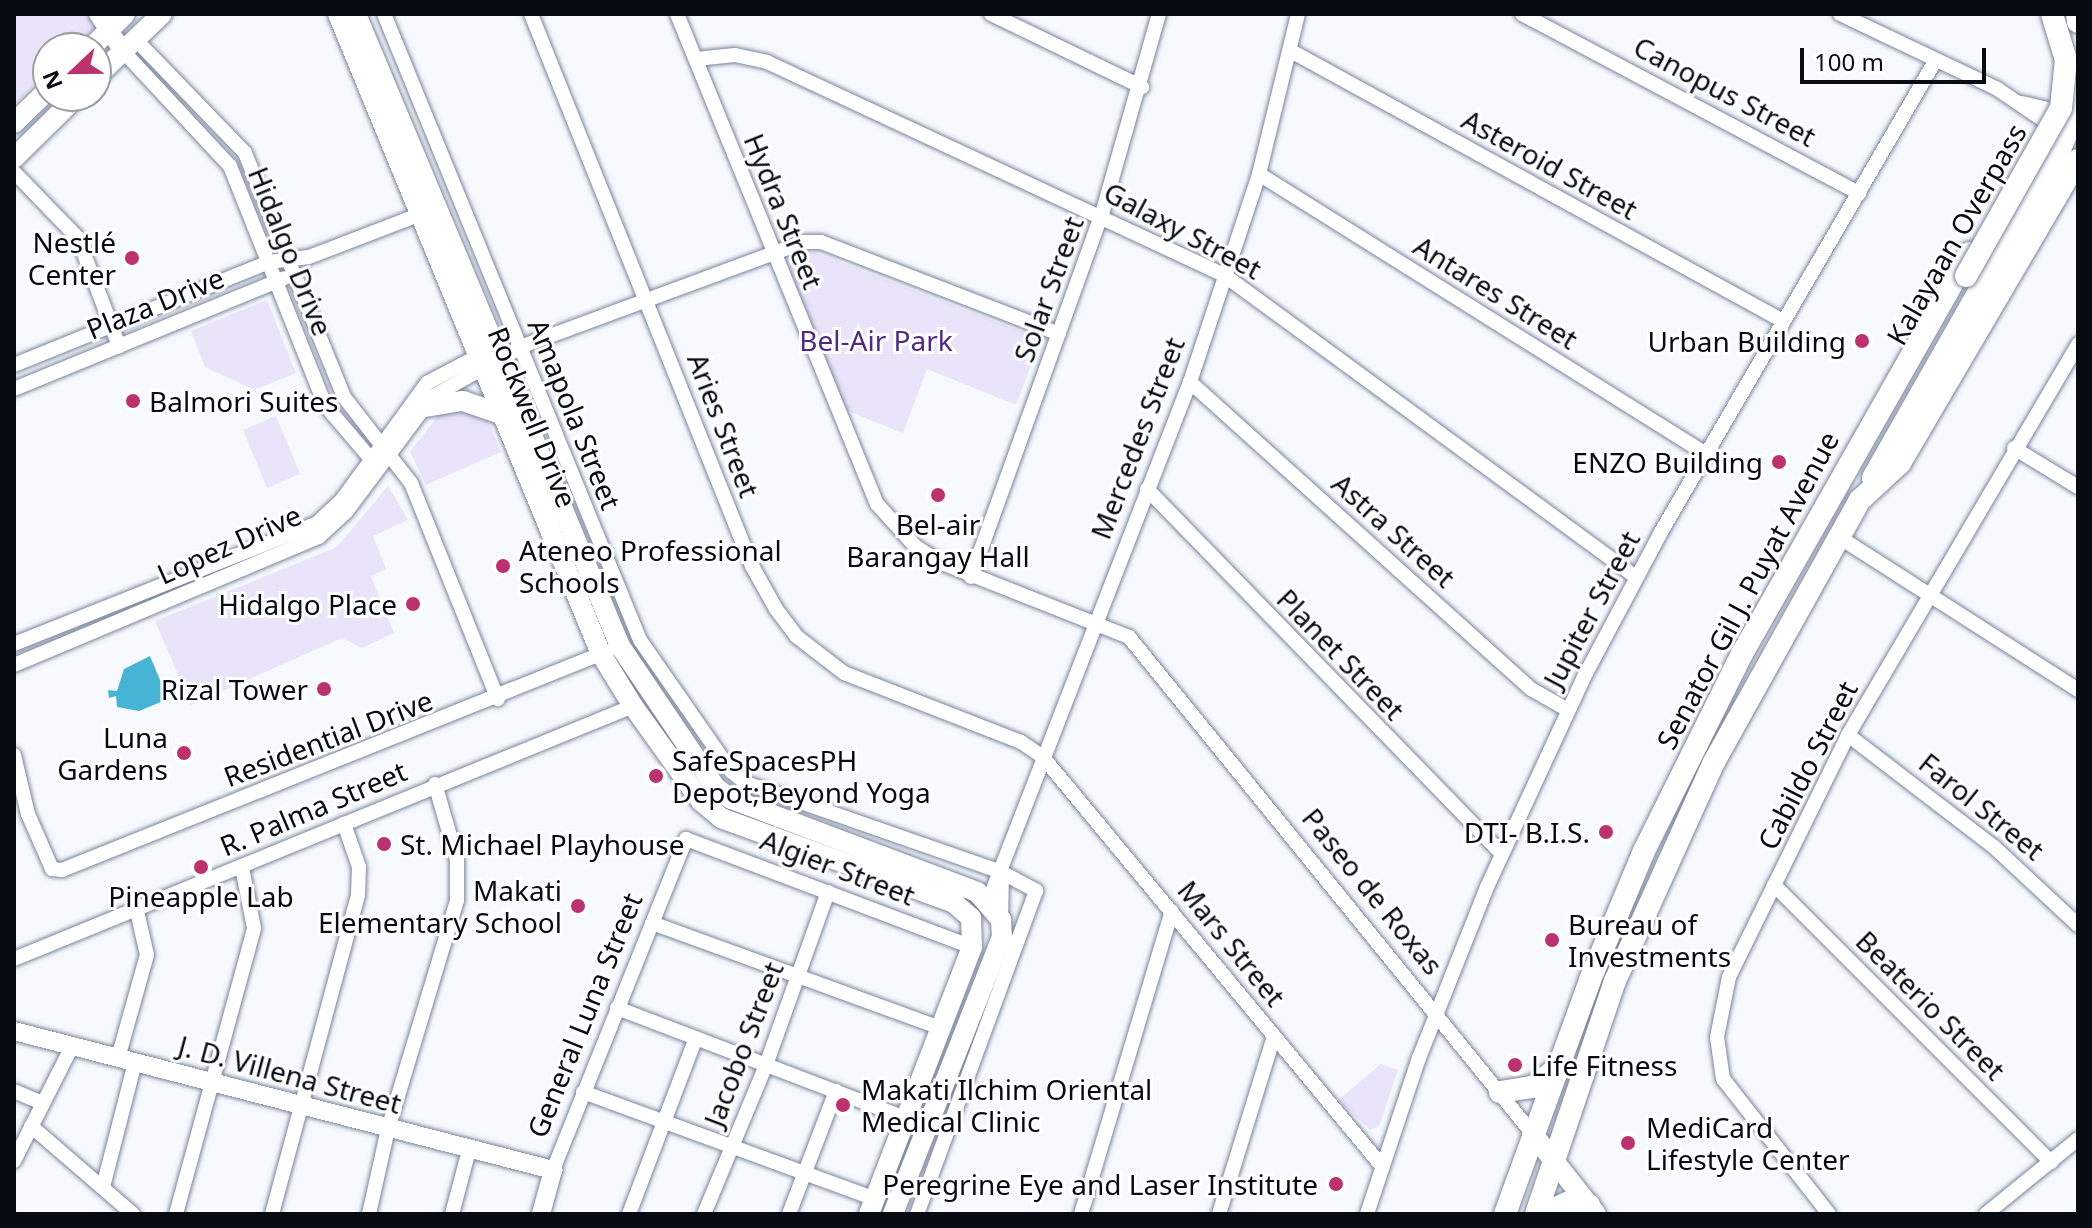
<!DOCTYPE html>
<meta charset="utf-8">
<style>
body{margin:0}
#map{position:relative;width:2092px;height:1228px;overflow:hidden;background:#f6f9fe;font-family:"Noto Sans",sans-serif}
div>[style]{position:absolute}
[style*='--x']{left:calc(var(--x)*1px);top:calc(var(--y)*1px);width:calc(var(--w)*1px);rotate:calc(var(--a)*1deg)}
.green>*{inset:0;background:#eae4fa}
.water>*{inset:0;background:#47b4d5}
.roads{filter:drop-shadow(0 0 2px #78859b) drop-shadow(0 0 2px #78859b)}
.minor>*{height:14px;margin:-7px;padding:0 7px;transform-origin:7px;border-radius:7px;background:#fff}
.tertiary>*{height:18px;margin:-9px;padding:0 9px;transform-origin:9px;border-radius:9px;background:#fff}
.secondary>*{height:20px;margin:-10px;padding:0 10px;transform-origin:10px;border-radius:10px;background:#fff}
.primary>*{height:22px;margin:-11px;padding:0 11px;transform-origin:11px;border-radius:11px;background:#fff}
.bridges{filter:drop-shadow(0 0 2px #78859b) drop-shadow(0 0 2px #78859b)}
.primary-bridge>*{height:22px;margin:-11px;padding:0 11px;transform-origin:11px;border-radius:11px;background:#fff}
.trunk-bridge>*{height:22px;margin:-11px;padding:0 11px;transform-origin:11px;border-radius:11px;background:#fff}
.dots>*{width:22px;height:22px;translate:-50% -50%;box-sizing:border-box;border:4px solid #fff;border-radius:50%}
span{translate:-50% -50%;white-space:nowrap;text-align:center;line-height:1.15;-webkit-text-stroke:6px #fff;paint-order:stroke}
.street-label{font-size:28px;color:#070c13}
.poi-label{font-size:28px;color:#070c13}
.right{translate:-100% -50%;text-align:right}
.left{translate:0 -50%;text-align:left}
.park-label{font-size:28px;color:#4e297f}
.frame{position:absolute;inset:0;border:16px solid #070c13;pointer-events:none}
.north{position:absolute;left:32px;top:32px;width:80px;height:80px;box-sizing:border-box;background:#fff;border:2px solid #9c9ea1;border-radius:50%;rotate:248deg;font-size:22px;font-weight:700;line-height:32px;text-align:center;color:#070c13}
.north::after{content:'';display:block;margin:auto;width:28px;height:36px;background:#bb326f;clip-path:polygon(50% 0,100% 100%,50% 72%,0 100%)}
.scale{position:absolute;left:1800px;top:48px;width:186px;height:36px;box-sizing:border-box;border:4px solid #070c13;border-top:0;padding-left:10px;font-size:24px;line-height:28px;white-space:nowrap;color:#070c13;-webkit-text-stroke:6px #fff;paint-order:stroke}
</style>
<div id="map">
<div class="green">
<div style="clip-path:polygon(14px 14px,91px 14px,99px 23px,73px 48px,48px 48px,48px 72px,14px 104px)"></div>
<div style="clip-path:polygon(814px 252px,1041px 339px,1016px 405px,927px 369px,903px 433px,842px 409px,782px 262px)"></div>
<div style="clip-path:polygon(267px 300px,296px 373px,254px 390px,205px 367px,191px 331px)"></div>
<div style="clip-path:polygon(479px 399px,501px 452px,426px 485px,410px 452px,444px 408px)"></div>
<div style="clip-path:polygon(276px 416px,300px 474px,267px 488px,243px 430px)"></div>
<div style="clip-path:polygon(388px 486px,408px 520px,373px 536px,386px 569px,371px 576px,394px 633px,362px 648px,342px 638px,191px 705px,155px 621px,337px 547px)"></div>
<div style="clip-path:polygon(1381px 1064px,1398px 1070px,1379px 1126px,1370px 1130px,1338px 1100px)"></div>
</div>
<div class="water">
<div style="clip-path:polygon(150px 656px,168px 699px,139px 711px,117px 707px,116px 696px,109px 698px,108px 690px,117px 691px,124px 669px)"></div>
</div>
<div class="roads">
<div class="minor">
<div style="--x:384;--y:14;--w:676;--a:67.76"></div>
<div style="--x:640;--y:640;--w:160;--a:55.2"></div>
<div style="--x:731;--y:771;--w:19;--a:39"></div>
<div style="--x:746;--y:783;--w:270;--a:19.2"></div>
<div style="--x:1001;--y:872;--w:40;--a:28"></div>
<div style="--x:1036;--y:891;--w:344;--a:110.2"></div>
<div style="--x:531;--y:14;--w:595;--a:68.18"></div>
<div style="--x:752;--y:566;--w:49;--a:60.8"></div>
<div style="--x:776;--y:609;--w:34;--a:53"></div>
<div style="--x:796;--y:636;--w:61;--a:37.6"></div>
<div style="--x:844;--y:673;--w:190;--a:21.3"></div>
<div style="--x:1021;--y:742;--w:25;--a:34"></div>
<div style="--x:1042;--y:756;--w:531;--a:50.35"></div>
<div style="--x:677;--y:14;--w:529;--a:67.8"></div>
<div style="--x:877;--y:504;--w:58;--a:47.8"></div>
<div style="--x:916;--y:547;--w:31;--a:32"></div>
<div style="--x:942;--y:563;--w:201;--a:21.6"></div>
<div style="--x:1129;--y:637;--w:639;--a:50.91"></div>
<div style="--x:991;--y:14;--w:168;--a:25.8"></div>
<div style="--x:1522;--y:14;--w:382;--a:28"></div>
<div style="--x:1840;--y:14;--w:173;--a:25.4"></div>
<div style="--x:1996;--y:88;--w:60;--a:34.2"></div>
<div style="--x:135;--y:39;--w:158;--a:46"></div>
<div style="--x:245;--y:153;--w:263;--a:67.9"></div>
<div style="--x:344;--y:397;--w:109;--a:52.1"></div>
<div style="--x:411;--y:483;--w:233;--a:68.1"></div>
<div style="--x:123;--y:51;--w:157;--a:47.1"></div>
<div style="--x:230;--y:166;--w:257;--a:68.3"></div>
<div style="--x:325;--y:405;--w:79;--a:49.6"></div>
<div style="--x:1291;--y:51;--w:561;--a:28.76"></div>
<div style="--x:696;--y:59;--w:39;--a:-6"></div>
<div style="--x:735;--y:55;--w:33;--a:12"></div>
<div style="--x:767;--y:62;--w:504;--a:24.99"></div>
<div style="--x:1224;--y:275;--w:511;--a:36.24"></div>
<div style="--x:2022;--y:103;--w:32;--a:13"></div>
<div style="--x:14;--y:172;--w:92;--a:45.9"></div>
<div style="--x:78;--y:238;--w:116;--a:69.2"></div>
<div style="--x:1259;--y:174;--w:527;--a:32.06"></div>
<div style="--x:498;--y:361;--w:26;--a:-32"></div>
<div style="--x:520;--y:347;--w:303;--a:-20.3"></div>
<div style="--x:804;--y:242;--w:17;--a:0"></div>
<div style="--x:821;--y:242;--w:255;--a:21.1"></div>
<div style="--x:14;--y:365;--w:275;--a:-22"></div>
<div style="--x:269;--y:262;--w:40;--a:-7.1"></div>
<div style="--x:309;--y:257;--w:129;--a:-21"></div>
<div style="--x:1190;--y:382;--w:459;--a:42"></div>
<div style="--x:1531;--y:689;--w:43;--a:29.6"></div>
<div style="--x:14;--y:389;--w:292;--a:-22.3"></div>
<div style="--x:2014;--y:448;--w:75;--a:31.4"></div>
<div style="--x:1147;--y:489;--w:508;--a:45.8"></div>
<div style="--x:1839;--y:537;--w:284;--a:32.6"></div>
<div style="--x:971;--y:577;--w:386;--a:-70.2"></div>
<div style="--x:1102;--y:214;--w:208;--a:-74.1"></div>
<div style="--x:14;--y:644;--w:325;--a:-21.7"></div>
<div style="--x:316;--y:524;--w:34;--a:-43"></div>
<div style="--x:341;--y:501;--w:146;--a:-53.9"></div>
<div style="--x:427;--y:383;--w:58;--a:-27.9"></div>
<div style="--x:14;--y:665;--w:331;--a:-22.8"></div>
<div style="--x:319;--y:537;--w:37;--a:-43"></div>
<div style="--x:346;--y:512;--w:144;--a:-53.2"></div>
<div style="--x:432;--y:397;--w:59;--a:-29.6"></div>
<div style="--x:1848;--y:735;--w:184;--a:37.5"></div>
<div style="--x:1994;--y:847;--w:115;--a:42.9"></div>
<div style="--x:14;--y:755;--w:61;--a:76.7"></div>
<div style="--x:28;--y:814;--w:60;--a:66.4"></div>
<div style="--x:52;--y:869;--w:10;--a:6"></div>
<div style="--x:62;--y:870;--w:588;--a:-21.86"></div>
<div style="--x:1774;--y:885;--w:392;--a:45"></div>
<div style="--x:988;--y:902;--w:558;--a:-68.77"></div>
<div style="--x:1190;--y:382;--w:219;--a:-71.6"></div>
<div style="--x:1259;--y:174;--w:165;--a:-76.3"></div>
<div style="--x:1001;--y:920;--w:47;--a:-88.8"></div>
<div style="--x:652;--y:923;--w:307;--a:20"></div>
<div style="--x:14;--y:959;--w:669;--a:-22.23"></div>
<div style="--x:617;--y:1008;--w:319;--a:20.9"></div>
<div style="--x:118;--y:1058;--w:107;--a:-74.3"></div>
<div style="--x:147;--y:955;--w:45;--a:-102.8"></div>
<div style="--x:14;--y:1091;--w:30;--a:23"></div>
<div style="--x:583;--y:1092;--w:311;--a:20.1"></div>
<div style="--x:31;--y:1126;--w:135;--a:40.8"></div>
<div style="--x:14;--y:1161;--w:129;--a:-63.2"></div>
<div style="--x:553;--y:1170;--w:357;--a:-68.1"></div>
<div style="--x:686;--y:839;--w:306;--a:20.7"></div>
<div style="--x:103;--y:1187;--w:129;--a:-75.6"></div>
<div style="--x:176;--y:1214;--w:296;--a:-74.7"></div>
<div style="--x:254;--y:928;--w:61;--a:-101.3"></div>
<div style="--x:272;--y:1214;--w:330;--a:-74.9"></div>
<div style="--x:358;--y:895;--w:28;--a:-88"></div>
<div style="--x:359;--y:867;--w:46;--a:-109.2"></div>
<div style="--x:369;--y:1214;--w:87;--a:-77.4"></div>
<div style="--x:388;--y:1129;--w:239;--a:-73.2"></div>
<div style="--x:457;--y:900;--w:40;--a:-90"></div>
<div style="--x:457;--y:860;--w:79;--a:-106.1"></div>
<div style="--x:452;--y:1214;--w:66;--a:-75.1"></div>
<div style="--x:629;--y:1214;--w:188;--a:-69.2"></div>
<div style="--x:704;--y:1214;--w:161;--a:-67.4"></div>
<div style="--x:766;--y:1065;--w:184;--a:-70.3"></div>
<div style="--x:789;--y:1214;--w:132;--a:-69.1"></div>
<div style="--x:1081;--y:1214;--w:316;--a:-73.3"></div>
<div style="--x:1219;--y:1214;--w:186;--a:-72.8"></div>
<div style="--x:1367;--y:1214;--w:164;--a:-71.6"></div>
<div style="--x:1419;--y:1058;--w:184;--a:-68.3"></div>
<div style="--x:1487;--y:887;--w:231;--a:-65.2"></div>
<div style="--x:1584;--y:677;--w:164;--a:-62"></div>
<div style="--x:1661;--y:532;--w:543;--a:-59.8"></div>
<div style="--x:1829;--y:1214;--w:172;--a:-128.1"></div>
<div style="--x:1723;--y:1079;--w:42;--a:-98.1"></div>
<div style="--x:1717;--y:1037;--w:61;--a:-78.7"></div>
<div style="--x:1729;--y:977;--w:270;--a:-63.8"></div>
<div style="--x:1848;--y:735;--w:454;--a:-59.5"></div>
<div style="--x:1986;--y:1214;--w:119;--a:-39.2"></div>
</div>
<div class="tertiary">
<div style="--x:98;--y:14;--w:45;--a:56"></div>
<div style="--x:14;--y:1031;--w:557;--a:14.46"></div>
<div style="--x:553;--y:1170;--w:46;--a:105.3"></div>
</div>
<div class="secondary">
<div style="--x:338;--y:14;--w:692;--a:67.66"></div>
<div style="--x:601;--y:654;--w:61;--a:58.4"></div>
<div style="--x:633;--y:706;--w:117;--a:54.4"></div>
<div style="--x:701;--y:801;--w:26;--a:40"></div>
<div style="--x:721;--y:818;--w:248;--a:20"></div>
<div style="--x:954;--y:903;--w:23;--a:41"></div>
<div style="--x:971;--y:918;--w:29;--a:88"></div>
<div style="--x:972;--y:947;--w:286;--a:111.1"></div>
<div style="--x:356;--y:14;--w:685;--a:67.33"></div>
<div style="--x:620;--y:646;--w:170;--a:56"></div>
<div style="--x:715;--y:787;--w:20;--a:37"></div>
<div style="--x:731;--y:799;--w:263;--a:20.7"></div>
<div style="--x:977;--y:892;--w:37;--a:49"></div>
<div style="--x:1001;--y:920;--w:17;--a:87"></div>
<div style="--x:1002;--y:937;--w:298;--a:111.5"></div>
<div style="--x:91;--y:48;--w:48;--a:-45"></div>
<div style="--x:96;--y:77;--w:91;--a:-43.7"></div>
<div style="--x:14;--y:123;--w:47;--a:-44.1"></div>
<div style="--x:14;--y:158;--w:88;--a:-44.5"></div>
<div style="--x:424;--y:407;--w:39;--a:-9"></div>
<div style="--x:463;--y:401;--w:40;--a:18.9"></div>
<div style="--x:1532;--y:1133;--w:103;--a:51.7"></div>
</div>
<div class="primary">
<div style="--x:2063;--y:112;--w:36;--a:-66"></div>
<div style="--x:1873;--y:478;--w:378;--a:-60.4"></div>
<div style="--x:2060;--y:149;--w:47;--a:-67.3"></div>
<div style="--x:1500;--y:1092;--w:33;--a:-9"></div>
<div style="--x:1533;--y:1087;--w:29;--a:-38"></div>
<div style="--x:1505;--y:1214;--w:249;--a:-70"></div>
<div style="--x:1590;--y:980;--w:140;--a:-67.3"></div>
<div style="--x:1644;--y:851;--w:222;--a:-63.6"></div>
<div style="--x:1743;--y:652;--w:459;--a:-60.4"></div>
<div style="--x:1536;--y:1214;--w:246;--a:-71.3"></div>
<div style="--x:1615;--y:981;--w:240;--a:-65.7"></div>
<div style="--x:1714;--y:762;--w:300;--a:-60.9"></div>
<div style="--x:1860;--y:500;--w:54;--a:-42.8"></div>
<div style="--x:1900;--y:463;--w:351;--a:-59.6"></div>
<div style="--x:1544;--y:1214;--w:25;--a:-26"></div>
<div style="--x:1567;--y:1203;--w:22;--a:5"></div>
</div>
</div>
<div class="bridges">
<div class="primary-bridge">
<div style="--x:1966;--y:276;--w:193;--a:-60.5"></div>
<div style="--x:2061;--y:108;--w:48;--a:-84.1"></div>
<div style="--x:2066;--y:60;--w:48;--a:-106.9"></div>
</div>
<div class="trunk-bridge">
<div style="--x:2077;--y:14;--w:8;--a:83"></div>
</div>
</div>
<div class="dots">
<div style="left:132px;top:258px;background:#bb326f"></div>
<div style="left:1862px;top:341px;background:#bb326f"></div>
<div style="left:133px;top:401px;background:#bb326f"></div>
<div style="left:1779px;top:462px;background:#bb326f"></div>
<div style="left:938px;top:495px;background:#bb326f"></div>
<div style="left:503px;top:566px;background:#bb326f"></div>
<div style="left:413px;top:604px;background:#bb326f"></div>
<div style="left:324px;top:689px;background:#bb326f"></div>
<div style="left:184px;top:753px;background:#bb326f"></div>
<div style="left:656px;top:776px;background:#bb326f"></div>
<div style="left:1606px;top:832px;background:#bb326f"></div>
<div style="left:384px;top:844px;background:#bb326f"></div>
<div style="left:201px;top:867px;background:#bb326f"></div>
<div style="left:578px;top:906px;background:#bb326f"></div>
<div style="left:1552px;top:940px;background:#bb326f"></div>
<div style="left:1515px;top:1065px;background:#bb326f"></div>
<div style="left:843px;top:1105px;background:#bb326f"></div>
<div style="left:1628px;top:1143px;background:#bb326f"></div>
<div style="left:1336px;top:1184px;background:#bb326f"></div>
</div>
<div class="street-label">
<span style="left:1725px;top:91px;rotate:28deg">Canopus Street</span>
<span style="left:1550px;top:164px;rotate:29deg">Asteroid Street</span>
<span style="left:784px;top:211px;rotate:68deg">Hydra Street</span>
<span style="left:1183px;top:230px;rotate:28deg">Galaxy Street</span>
<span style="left:1956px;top:234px;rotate:-60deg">Kalayaan Overpass</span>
<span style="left:291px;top:251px;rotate:68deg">Hidalgo Drive</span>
<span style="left:1048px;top:289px;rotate:-70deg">Solar Street</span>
<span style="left:1496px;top:292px;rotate:32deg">Antares Street</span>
<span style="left:155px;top:303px;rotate:-22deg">Plaza Drive</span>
<span style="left:575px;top:414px;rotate:68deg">Amapola Street</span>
<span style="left:533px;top:417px;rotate:68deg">Rockwell Drive</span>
<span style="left:724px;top:425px;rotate:69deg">Aries Street</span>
<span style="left:1137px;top:438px;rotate:-69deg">Mercedes Street</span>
<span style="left:1394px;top:530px;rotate:42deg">Astra Street</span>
<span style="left:229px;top:544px;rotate:-24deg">Lopez Drive</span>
<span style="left:1747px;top:590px;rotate:-62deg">Senator Gil J. Puyat Avenue</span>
<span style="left:1591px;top:609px;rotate:-62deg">Jupiter Street</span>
<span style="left:1341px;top:654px;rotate:46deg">Planet Street</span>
<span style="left:328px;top:738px;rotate:-21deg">Residential Drive</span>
<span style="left:1807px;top:765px;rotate:-63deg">Cabildo Street</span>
<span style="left:1982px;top:806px;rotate:39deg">Farol Street</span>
<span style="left:313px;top:808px;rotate:-23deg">R. Palma Street</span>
<span style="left:838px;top:867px;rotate:21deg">Algier Street</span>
<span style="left:1373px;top:891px;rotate:51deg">Paseo de Roxas</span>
<span style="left:1232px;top:943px;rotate:51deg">Mars Street</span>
<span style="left:1931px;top:1005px;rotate:45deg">Beaterio Street</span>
<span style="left:584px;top:1015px;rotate:-68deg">General Luna Street</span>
<span style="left:743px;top:1044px;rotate:-69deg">Jacobo Street</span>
<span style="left:290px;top:1074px;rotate:15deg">J. D. Villena Street</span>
</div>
<div class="poi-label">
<span class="right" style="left:116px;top:258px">Nestlé<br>Center</span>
<span class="right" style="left:1846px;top:341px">Urban Building</span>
<span class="left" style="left:149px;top:401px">Balmori Suites</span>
<span class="right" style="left:1763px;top:462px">ENZO Building</span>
<span style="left:938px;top:540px">Bel-air<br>Barangay Hall</span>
<span class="left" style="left:519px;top:566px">Ateneo Professional<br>Schools</span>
<span class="right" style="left:397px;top:604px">Hidalgo Place</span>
<span class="right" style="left:308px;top:689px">Rizal Tower</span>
<span class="right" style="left:168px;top:753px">Luna<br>Gardens</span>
<span class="left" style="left:672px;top:776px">SafeSpacesPH<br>Depot;Beyond Yoga</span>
<span class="right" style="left:1590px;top:832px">DTI- B.I.S.</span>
<span class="left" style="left:400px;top:844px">St. Michael Playhouse</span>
<span class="right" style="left:562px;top:906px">Makati<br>Elementary School</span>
<span style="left:201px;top:896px">Pineapple Lab</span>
<span class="left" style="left:1568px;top:940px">Bureau of<br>Investments</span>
<span class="left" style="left:1531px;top:1065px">Life Fitness</span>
<span class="left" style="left:861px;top:1105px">Makati Ilchim Oriental<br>Medical Clinic</span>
<span class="left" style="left:1646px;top:1143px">MediCard<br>Lifestyle Center</span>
<span class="right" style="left:1318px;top:1184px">Peregrine Eye and Laser Institute</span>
</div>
<div class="park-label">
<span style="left:876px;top:340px">Bel-Air Park</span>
</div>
<div class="frame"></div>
<div class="north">N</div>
<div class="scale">100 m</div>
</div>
